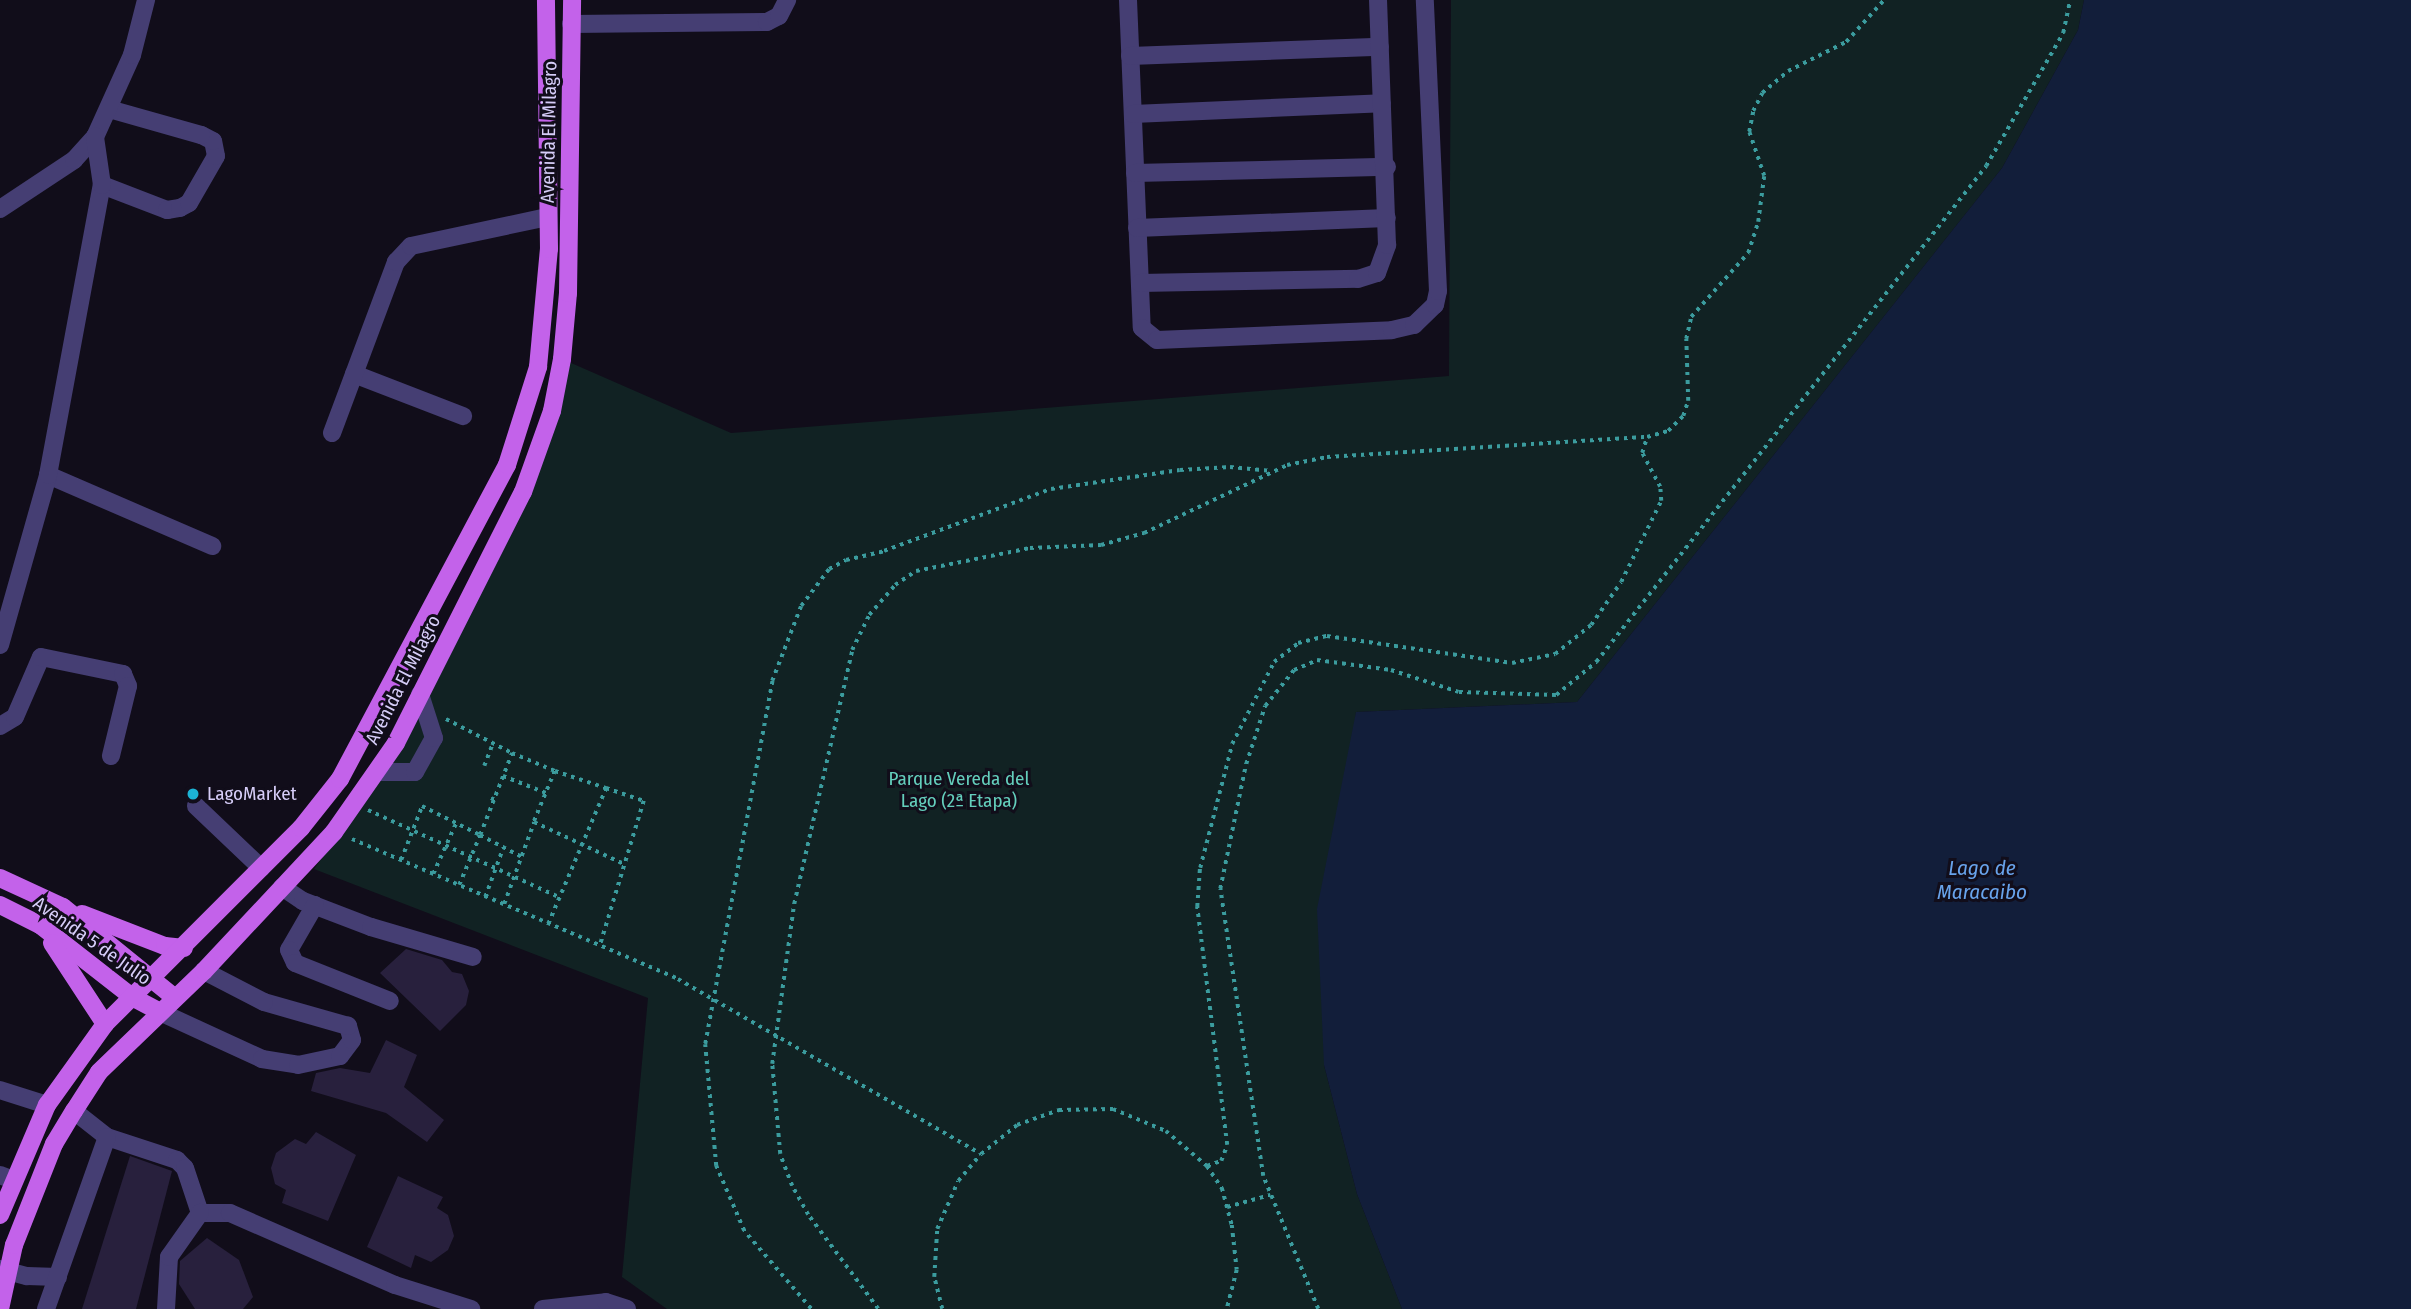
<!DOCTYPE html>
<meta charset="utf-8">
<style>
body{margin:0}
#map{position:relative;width:2411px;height:1309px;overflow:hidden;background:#110d1a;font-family:"Fira Sans Condensed",sans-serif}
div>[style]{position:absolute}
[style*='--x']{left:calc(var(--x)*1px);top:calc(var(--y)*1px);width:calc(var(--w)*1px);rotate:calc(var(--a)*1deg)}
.green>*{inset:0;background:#112223}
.water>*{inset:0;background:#121e3a}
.building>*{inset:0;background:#28203d}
.path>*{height:3.5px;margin-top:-1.75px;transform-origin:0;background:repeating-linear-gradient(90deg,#3b9c9e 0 3.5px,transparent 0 8.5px)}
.minor>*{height:18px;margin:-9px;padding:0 9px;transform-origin:9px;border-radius:9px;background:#453e73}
.major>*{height:18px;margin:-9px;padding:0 9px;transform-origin:9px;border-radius:9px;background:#c362ea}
.dots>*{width:19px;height:19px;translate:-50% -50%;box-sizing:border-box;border:4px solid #110d1a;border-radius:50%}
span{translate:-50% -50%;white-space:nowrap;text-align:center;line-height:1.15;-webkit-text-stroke:6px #110d1a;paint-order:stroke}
.street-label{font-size:19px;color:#d6cdf8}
.park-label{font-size:19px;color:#64cebc}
.poi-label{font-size:19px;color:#d6cdf8}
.left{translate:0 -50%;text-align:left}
.water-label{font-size:21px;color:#68a3eb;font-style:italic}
</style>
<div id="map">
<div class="green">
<div style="clip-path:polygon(1451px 0,2084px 0,2078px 30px,2002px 168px,1577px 702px,1356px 712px,1324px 1065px,1357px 1194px,1402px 1309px,667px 1309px,622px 1277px,648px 998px,314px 869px,405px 744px,523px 492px,562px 359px,731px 433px,1449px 376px)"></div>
</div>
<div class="water">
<div style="clip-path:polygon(2084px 0,2411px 0,2411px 1309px,1402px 1309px,1357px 1194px,1324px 1065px,1317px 909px,1356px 712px,1577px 702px,2002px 168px,2078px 30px)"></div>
</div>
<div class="building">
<div style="clip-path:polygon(406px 949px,442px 960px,452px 972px,462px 974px,469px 991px,466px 1005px,440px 1031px,380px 973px)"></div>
<div style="clip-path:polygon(386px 1040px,417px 1055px,404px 1087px,444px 1120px,427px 1142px,386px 1113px,311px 1091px,316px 1073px,340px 1068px,370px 1073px)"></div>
<div style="clip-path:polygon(316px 1132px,356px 1155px,328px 1221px,282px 1203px,286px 1190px,275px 1184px,271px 1168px,276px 1153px,295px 1139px,306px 1144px)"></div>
<div style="clip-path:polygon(130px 1156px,172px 1171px,136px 1309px,82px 1309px)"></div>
<div style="clip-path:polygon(398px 1176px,443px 1197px,437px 1208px,448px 1215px,454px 1236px,448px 1250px,431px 1262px,415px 1255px,411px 1268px,367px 1247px)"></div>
<div style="clip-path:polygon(207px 1238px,239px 1260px,253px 1297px,243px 1309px,195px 1309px,179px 1284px,180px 1261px)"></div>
</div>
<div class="path">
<div style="--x:446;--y:719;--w:74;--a:27.3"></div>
<div style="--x:484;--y:766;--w:22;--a:-69"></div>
<div style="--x:555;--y:771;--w:54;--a:18.4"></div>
<div style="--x:503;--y:776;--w:46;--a:21.6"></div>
<div style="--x:491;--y:798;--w:8;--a:23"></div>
<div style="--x:368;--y:810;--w:210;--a:24.5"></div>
<div style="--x:352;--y:839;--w:355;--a:23.2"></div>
<div style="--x:678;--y:979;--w:350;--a:30"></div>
<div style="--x:401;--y:860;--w:58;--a:-68.7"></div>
<div style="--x:422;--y:806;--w:65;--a:26.6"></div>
<div style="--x:480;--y:835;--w:88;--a:-68.7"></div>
<div style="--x:512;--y:753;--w:47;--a:22.7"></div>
<div style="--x:555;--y:771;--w:55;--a:112.4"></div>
<div style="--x:534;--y:822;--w:99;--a:25"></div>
<div style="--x:433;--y:874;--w:56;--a:-65.7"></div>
<div style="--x:459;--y:885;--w:54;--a:-67.2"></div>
<div style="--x:480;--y:835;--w:47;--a:27.6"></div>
<div style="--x:485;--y:897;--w:52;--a:-69.8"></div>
<div style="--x:504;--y:904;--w:87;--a:-69.9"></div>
<div style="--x:548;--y:924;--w:148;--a:-66.9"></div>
<div style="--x:606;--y:788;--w:40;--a:18.9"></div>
<div style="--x:644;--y:801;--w:152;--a:106.9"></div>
<div style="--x:1207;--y:1166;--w:15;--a:-20"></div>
<div style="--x:1221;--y:1161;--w:17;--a:-69"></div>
<div style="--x:1227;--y:1145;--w:240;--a:-97.2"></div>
<div style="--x:1197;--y:907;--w:39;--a:-86"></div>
<div style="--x:1200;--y:868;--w:128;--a:-75.5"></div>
<div style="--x:1232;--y:744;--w:92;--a:-62.9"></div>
<div style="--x:1274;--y:662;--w:31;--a:-38"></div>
<div style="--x:1298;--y:643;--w:30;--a:-14"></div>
<div style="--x:1327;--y:636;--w:187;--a:8.3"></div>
<div style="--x:1512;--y:663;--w:44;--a:-11.8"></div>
<div style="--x:1555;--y:654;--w:46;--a:-38.9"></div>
<div style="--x:1591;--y:625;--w:52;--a:-55.1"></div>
<div style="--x:1621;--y:582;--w:90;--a:-63.7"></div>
<div style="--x:1661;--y:501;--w:14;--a:-94"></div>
<div style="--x:1660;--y:487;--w:38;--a:-118"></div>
<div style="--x:1642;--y:453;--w:17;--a:-73"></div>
<div style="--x:1227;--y:1207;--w:45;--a:-15.6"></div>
<div style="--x:811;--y:1309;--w:103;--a:-130.7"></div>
<div style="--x:744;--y:1231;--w:71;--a:-113.3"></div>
<div style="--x:716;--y:1166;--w:122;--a:-95.2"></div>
<div style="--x:705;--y:1044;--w:369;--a:-79.5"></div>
<div style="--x:772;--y:681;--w:80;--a:-68.9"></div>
<div style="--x:801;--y:606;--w:46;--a:-52.9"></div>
<div style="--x:829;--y:569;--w:19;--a:-28"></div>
<div style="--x:846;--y:560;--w:39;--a:-13"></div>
<div style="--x:884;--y:551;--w:178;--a:-20.4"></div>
<div style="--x:1051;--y:489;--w:130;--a:-8.4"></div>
<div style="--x:1180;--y:470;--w:50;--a:-3.4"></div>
<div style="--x:1230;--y:467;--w:42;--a:5.4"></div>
<div style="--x:878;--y:1309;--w:117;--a:-126.7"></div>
<div style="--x:808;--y:1215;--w:33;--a:-119"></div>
<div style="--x:792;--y:1186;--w:34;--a:-111"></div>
<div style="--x:780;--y:1154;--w:90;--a:-95.1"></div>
<div style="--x:772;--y:1064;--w:162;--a:-82.2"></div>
<div style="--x:794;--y:904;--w:261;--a:-77.1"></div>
<div style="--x:852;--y:650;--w:39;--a:-64"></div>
<div style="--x:869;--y:615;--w:40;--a:-49"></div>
<div style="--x:895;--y:585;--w:25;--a:-34"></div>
<div style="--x:916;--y:571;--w:116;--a:-11.4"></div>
<div style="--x:1030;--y:548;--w:71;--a:-2.4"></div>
<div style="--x:1101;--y:545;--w:45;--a:-15.6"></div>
<div style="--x:1144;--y:533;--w:158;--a:-25.4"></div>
<div style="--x:1287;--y:465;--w:41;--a:-11.3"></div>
<div style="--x:1327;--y:457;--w:321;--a:-3.6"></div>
<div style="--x:1647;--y:437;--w:22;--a:-16"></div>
<div style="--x:1668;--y:431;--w:21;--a:-45"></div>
<div style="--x:1683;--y:416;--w:16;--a:-72"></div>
<div style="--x:1688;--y:401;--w:62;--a:-91.8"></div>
<div style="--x:1686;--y:339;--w:23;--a:-77"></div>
<div style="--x:1691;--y:317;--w:86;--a:-48.3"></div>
<div style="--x:1748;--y:253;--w:33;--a:-72"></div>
<div style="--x:1758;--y:222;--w:46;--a:-82.6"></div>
<div style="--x:1764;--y:176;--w:46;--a:-108.8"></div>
<div style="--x:1749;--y:132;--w:21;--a:-79"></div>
<div style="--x:1753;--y:111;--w:20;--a:-63"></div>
<div style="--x:1762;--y:93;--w:34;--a:-40"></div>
<div style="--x:1788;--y:71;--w:65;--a:-26.6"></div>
<div style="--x:1846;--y:42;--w:57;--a:-47.9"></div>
<div style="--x:942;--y:1309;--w:33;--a:-104"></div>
<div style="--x:934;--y:1277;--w:48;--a:-86.4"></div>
<div style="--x:937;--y:1229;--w:52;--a:-66.4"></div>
<div style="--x:958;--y:1181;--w:35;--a:-50"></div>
<div style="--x:981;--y:1154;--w:46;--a:-38.9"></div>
<div style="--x:1017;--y:1125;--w:45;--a:-19.7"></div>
<div style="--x:1059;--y:1110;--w:54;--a:-1.1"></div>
<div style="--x:1113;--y:1109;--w:57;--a:22.5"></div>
<div style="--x:1166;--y:1131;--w:54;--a:40.5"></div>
<div style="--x:1207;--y:1166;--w:27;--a:56"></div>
<div style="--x:1222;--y:1188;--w:38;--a:75"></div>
<div style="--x:1232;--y:1225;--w:45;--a:83.7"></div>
<div style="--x:1237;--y:1270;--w:40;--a:104.4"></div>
<div style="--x:1318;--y:1309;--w:144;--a:-112.5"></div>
<div style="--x:1263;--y:1176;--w:290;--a:-98.5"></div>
<div style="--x:1220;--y:889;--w:128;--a:-78.3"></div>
<div style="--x:1246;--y:764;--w:61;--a:-71.9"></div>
<div style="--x:1265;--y:706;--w:46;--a:-51.1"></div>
<div style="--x:1294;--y:670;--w:25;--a:-23"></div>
<div style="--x:1317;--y:660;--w:75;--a:7.7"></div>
<div style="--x:1391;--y:670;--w:71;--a:17.9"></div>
<div style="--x:1459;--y:692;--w:97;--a:1.8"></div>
<div style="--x:1556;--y:695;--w:52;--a:-39.5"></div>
<div style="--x:1596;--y:662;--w:631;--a:-51.82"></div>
<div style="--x:1986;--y:166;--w:154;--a:-59.9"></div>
<div style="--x:2063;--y:33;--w:34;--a:-78"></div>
</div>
<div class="minor">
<div style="--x:1128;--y:0;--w:328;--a:87.6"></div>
<div style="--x:1142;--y:328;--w:19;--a:39"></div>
<div style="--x:1157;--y:340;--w:235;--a:-2.4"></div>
<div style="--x:1392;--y:330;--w:23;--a:-13"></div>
<div style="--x:1414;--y:325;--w:29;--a:-44"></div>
<div style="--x:1435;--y:305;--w:14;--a:-78"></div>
<div style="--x:1438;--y:291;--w:291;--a:-92.6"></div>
<div style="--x:571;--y:24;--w:196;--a:-0.6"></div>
<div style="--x:767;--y:22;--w:13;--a:-27"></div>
<div style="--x:779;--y:16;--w:18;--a:-63"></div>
<div style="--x:1130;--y:56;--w:250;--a:-2.1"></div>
<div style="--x:1133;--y:114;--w:249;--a:-2.5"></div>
<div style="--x:1135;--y:173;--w:252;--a:-1.4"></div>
<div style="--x:102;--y:185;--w:70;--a:21"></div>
<div style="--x:167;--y:210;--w:13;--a:-9"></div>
<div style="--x:180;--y:208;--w:10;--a:-29"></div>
<div style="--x:189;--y:203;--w:54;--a:-60.1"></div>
<div style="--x:216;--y:156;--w:15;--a:-101"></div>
<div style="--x:213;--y:141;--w:13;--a:-153"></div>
<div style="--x:201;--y:135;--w:96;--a:-164.2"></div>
<div style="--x:0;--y:209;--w:89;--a:-33.5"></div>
<div style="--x:74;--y:160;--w:31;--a:-48"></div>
<div style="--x:95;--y:137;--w:90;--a:-65.7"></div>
<div style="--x:132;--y:55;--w:57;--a:-75.7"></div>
<div style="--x:1137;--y:228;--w:250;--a:-2.3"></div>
<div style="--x:1140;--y:283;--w:218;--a:-1.1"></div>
<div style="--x:1358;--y:279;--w:20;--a:-18"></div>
<div style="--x:1377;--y:273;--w:30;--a:-70"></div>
<div style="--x:1387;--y:245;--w:245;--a:-92.1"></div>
<div style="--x:354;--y:374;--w:117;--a:21.1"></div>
<div style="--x:332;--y:433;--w:183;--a:-69.5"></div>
<div style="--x:396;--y:262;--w:22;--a:-47"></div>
<div style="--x:411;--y:246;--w:140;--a:-12"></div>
<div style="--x:48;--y:475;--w:179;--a:23.4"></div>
<div style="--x:0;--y:645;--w:177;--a:-74.2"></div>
<div style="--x:48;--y:475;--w:295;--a:-79.5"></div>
<div style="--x:102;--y:185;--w:49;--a:-98.3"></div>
<div style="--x:0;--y:726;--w:17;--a:-31"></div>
<div style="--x:15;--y:717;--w:65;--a:-66.6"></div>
<div style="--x:41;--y:657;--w:84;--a:11.7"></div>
<div style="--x:123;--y:674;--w:13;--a:67"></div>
<div style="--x:128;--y:686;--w:72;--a:103.7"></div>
<div style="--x:377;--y:772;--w:38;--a:0"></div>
<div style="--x:415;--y:772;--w:39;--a:-61"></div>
<div style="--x:434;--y:738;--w:46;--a:-107.7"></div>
<div style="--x:196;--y:806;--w:90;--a:43.6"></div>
<div style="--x:282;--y:887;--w:25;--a:34"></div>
<div style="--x:303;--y:901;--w:73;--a:20.9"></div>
<div style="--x:371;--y:927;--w:106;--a:16.4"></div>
<div style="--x:315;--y:905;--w:52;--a:120"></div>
<div style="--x:289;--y:950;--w:14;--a:65"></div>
<div style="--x:295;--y:963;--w:102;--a:21.8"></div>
<div style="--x:160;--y:1012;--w:112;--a:24.7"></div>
<div style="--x:262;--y:1059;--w:36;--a:9"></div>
<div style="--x:298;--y:1065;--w:43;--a:-12.1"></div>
<div style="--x:340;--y:1056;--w:20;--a:-53"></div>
<div style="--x:352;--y:1040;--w:15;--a:-106"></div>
<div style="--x:348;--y:1026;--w:87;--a:-164.1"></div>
<div style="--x:264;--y:1002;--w:68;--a:-152.7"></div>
<div style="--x:0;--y:1090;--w:49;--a:17.7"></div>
<div style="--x:74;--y:1111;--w:42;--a:38.2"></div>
<div style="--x:107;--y:1137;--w:74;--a:18.2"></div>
<div style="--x:177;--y:1160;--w:11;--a:45"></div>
<div style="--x:185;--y:1168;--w:47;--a:71.6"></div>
<div style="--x:0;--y:1175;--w:14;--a:21"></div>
<div style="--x:200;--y:1213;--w:30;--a:0"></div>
<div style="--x:230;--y:1213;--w:180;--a:23.6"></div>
<div style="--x:395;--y:1285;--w:80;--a:17.5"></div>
<div style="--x:0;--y:1269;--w:28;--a:15"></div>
<div style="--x:27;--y:1276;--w:31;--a:2"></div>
<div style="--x:46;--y:1309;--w:182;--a:-70.5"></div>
<div style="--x:166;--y:1309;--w:52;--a:-86.7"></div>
<div style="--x:169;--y:1257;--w:54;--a:-54.8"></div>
<div style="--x:543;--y:1309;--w:63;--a:-6.3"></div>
<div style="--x:606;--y:1302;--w:22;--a:18"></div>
</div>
<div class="major">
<div style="--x:0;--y:878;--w:69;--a:24.7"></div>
<div style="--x:63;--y:907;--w:144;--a:39.1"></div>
<div style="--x:0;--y:905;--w:45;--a:26.6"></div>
<div style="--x:40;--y:925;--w:117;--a:38"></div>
<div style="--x:132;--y:997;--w:32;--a:28"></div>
<div style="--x:82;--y:914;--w:89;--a:21.1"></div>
<div style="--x:165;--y:946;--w:19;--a:6"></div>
<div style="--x:52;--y:943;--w:97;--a:56.8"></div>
<div style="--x:0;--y:1215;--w:120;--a:-66.9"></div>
<div style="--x:47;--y:1105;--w:100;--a:-54.4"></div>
<div style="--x:105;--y:1024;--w:277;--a:-45"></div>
<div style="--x:301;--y:828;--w:63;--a:-51.5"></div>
<div style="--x:340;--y:779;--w:356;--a:-62"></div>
<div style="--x:507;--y:465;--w:103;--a:-72.4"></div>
<div style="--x:538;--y:367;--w:119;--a:-84.7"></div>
<div style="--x:549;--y:249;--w:249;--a:-90.7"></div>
<div style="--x:0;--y:1309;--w:66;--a:-77.7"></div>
<div style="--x:14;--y:1245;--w:109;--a:-68.4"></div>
<div style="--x:54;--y:1144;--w:39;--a:-59"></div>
<div style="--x:74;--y:1111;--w:46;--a:-57.3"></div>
<div style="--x:99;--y:1072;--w:146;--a:-43.9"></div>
<div style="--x:204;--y:971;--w:190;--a:-46.9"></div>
<div style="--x:334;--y:832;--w:108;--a:-55.1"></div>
<div style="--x:396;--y:743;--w:281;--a:-63.2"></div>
<div style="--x:523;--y:492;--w:86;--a:-70.3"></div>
<div style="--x:552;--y:411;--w:53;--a:-79.1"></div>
<div style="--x:562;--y:359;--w:66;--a:-84.8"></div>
<div style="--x:568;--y:293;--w:293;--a:-89.2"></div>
</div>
<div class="dots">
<div style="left:193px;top:794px;background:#1cb3d5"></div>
</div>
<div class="street-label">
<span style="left:549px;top:132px;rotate:-89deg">Avenida El Milagro</span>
<span style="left:403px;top:680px;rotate:-63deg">Avenida El Milagro</span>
<span style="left:92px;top:941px;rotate:35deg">Avenida 5 de Julio</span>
</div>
<div class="park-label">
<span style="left:959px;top:790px">Parque Vereda del<br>Lago (2ª Etapa)</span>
</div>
<div class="poi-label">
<span class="left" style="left:207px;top:794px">LagoMarket</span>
</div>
<div class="water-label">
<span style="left:1982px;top:880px">Lago de<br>Maracaibo</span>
</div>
</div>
